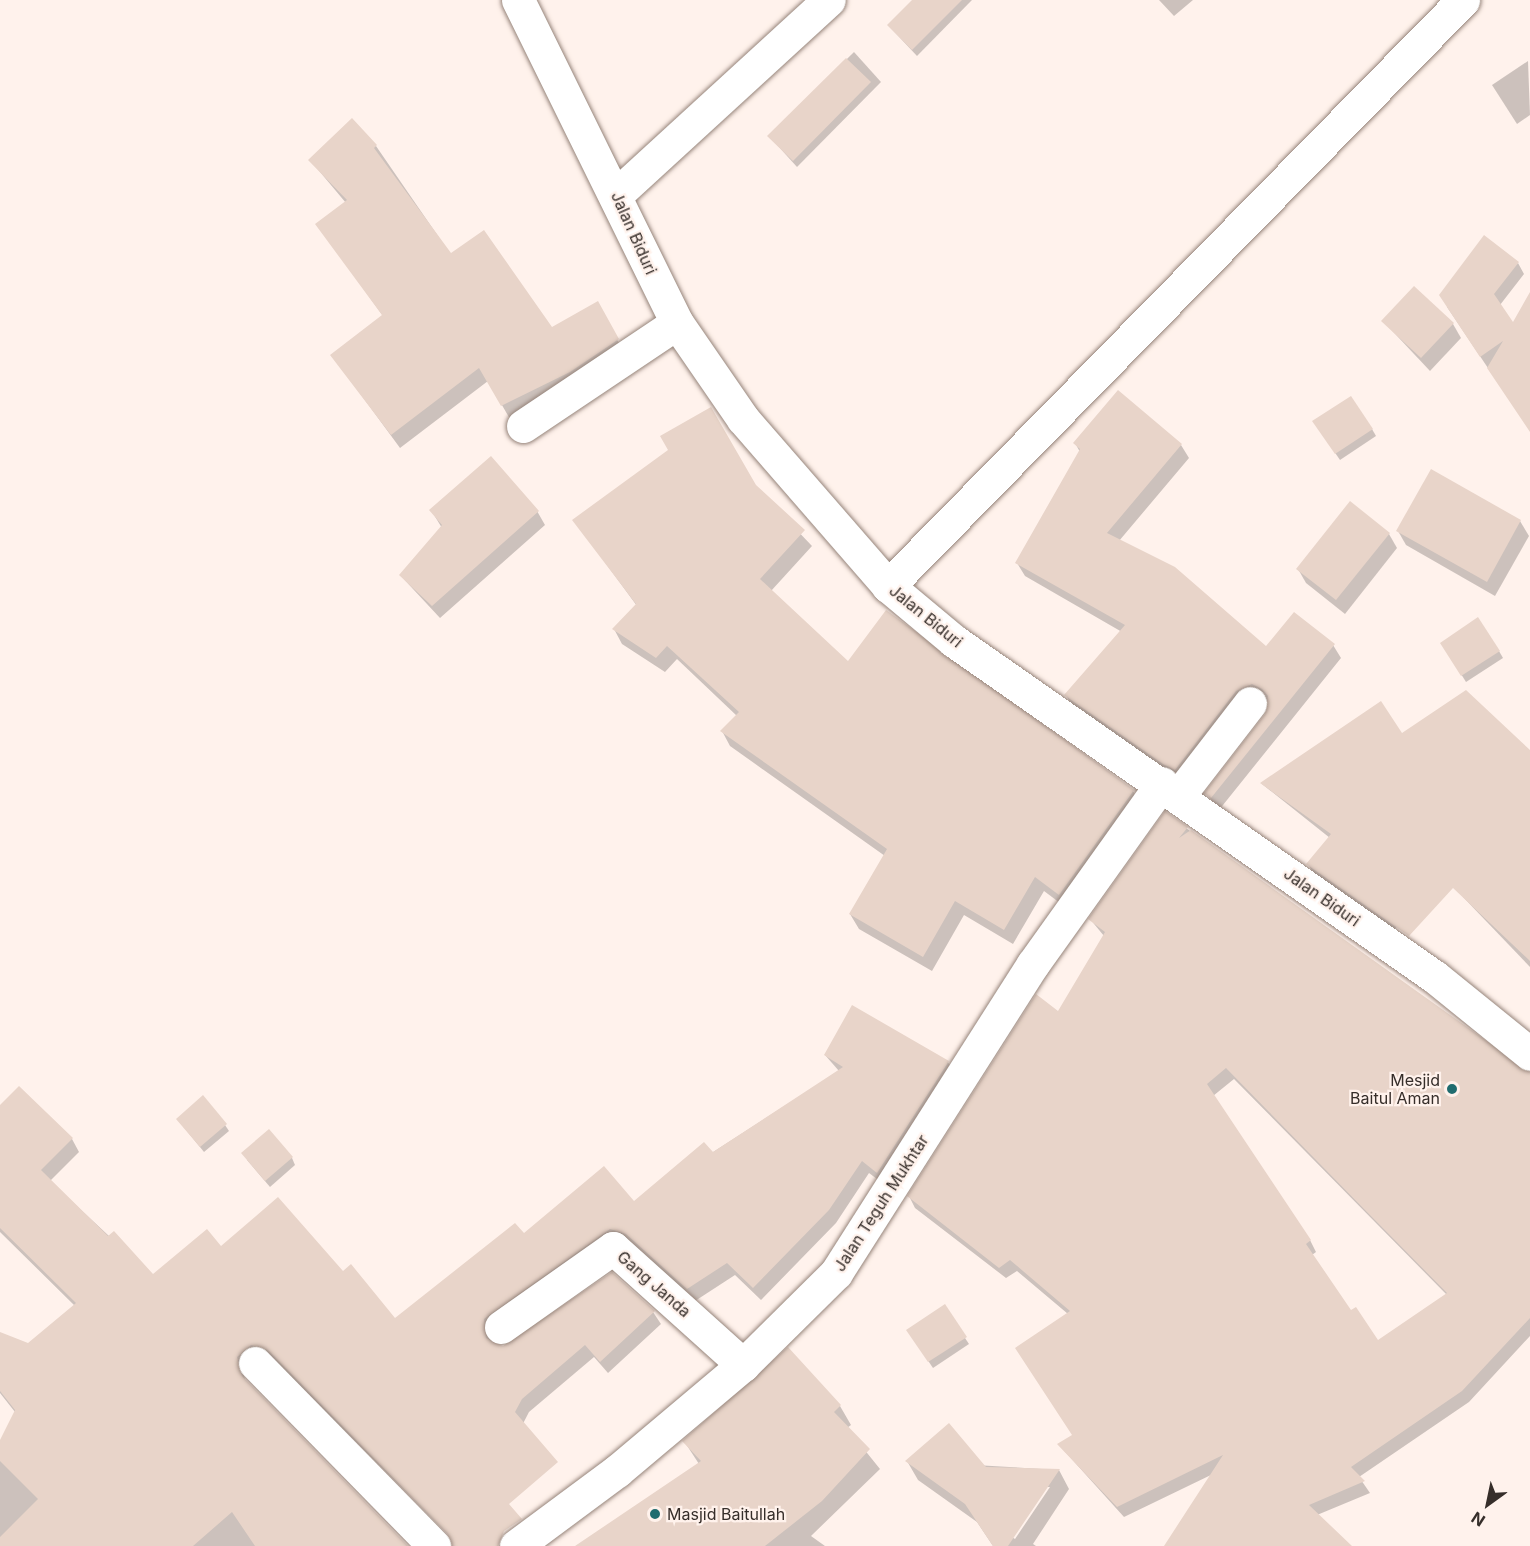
<!DOCTYPE html>
<style>
body{margin:0}
#map{position:relative;width:1530px;height:1546px;overflow:hidden;background:#fff2ec;font-family:Inter,sans-serif}
div>[style]{position:absolute}
[style*='--x']{left:calc(var(--x)*1px);top:calc(var(--y)*1px);width:calc(var(--w)*1px);rotate:calc(var(--a)*1deg)}
.shadow>*{inset:0;background:#0003}
.building>*{inset:0;background:#e8d4c9}
.roads{filter:drop-shadow(0 0 2px #96847a) drop-shadow(0 0 2px #96847a)}
.minor>*{height:33px;margin:-16.5px;padding:0 16.5px;transform-origin:16.5px;border-radius:16.5px;background:#fff}
.tertiary>*{height:33px;margin:-16.5px;padding:0 16.5px;transform-origin:16.5px;border-radius:16.5px;background:#fff}
.dots>*{width:16px;height:16px;translate:-50% -50%;box-sizing:border-box;border:3px solid #fff2ec;border-radius:50%}
span{translate:-50% -50%;white-space:nowrap;text-align:center;line-height:1.15;-webkit-text-stroke:4.5px #fff2ec;paint-order:stroke}
.street-label{font-size:16px;color:#362e2a}
.poi-label{font-size:16px;color:#362e2a}
.right{translate:-100% -50%;text-align:right}
.left{translate:0 -50%;text-align:left}
.north{position:absolute;left:1458px;top:1474px;width:60px;height:60px;-webkit-text-stroke:4px #fff2ec;paint-order:stroke;rotate:213deg;font-size:16px;font-weight:700;line-height:24px;text-align:center;color:#362e2a}
.north::after{content:'';display:block;margin:auto;width:21px;height:27px;background:#362e2a;clip-path:polygon(50% 0,100% 100%,50% 72%,0 100%)}
</style>
<div id="map">
<div class="shadow">
<div style="clip-path:polygon(914px 0,972px 0,917px 56px,888px 25px)"></div>
<div style="clip-path:polygon(1159px 0,1193px 0,1174px 16px)"></div>
<div style="clip-path:polygon(854px 52px,881px 82px,797px 167px,769px 136px)"></div>
<div style="clip-path:polygon(1528px 61px,1530px 115px,1517px 124px,1492px 85px)"></div>
<div style="clip-path:polygon(376px 146px,451px 255px,552px 329px,597px 303px,625px 354px,510px 419px,488px 381px,400px 448px,332px 355px,383px 316px,317px 224px,346px 203px,310px 160px)"></div>
<div style="clip-path:polygon(1518px 263px,1524px 274px,1500px 305px,1530px 351px,1530px 406px,1496px 380px,1447px 307px)"></div>
<div style="clip-path:polygon(1383px 321px,1453px 324px,1461px 338px,1430px 371px)"></div>
<div style="clip-path:polygon(1318px 428px,1372px 429px,1376px 436px,1340px 460px)"></div>
<div style="clip-path:polygon(1075px 443px,1181px 445px,1189px 458px,1119px 541px,1267px 649px,1333px 645px,1341px 658px,1219px 810px,1206px 793px,1267px 715px,1268px 701px,1251px 699px,1183px 782px,1074px 709px,1066px 695px,1122px 632px,1025px 576px,1017px 563px,1080px 452px)"></div>
<div style="clip-path:polygon(1432px 471px,1520px 521px,1529px 536px,1495px 596px,1406px 545px,1398px 531px)"></div>
<div style="clip-path:polygon(755px 486px,812px 546px,771px 591px,849px 663px,1133px 791px,1142px 806px,1068px 909px,1044px 891px,1013px 944px,964px 915px,932px 971px,859px 929px,850px 914px,885px 856px,730px 746px,722px 731px,737px 716px,677px 659px,665px 672px,622px 644px,614px 629px,637px 606px,574px 520px)"></div>
<div style="clip-path:polygon(1350px 503px,1389px 534px,1397px 548px,1345px 614px,1306px 583px,1298px 569px)"></div>
<div style="clip-path:polygon(431px 510px,537px 511px,545px 525px,440px 618px,400px 575px,442px 528px)"></div>
<div style="clip-path:polygon(1446px 650px,1499px 651px,1503px 658px,1466px 682px)"></div>
<div style="clip-path:polygon(1402px 735px,1530px 752px,1530px 785px,1394px 930px,1314px 874px,1308px 864px,1330px 838px,1262px 784px)"></div>
<div style="clip-path:polygon(evenodd,1186px 828px,1530px 1073px,1530px 1336px,1469px 1402px,1359px 1477px,1370px 1493px,1317px 1515px,1333px 1546px,1166px 1546px,1213px 1474px,1124px 1517px,1059px 1445px,1073px 1436px,1068px 1314px,1017px 1271px,1006px 1278px,915px 1208px,909px 1196px,1058px 1014px,1104px 936px,1090px 919px,1186px 828px,1234px 1079px,1447px 1295px,1378px 1342px,1350px 1312px,1312px 1255px,1316px 1252px,1310px 1240px,1213px 1096px,1234px 1079px)"></div>
<div style="clip-path:polygon(1530px 852px,1530px 967px,1463px 897px)"></div>
<div style="clip-path:polygon(825px 1055px,948px 1062px,955px 1075px,885px 1185px,869px 1173px,836px 1223px,761px 1300px,735px 1275px,695px 1301px,634px 1247px,490px 1333px,491px 1342px,503px 1347px,653px 1312px,661px 1324px,608px 1373px,594px 1357px,529px 1412px,460px 1546px,277px 1363px,243px 1372px,246px 1383px,406px 1546px,0 1546px,0 1444px,15px 1412px,0 1393px,0 1345px,28px 1344px,75px 1306px,0 1232px,0 1108px,72px 1139px,79px 1152px,50px 1181px,153px 1277px,221px 1248px,343px 1273px,395px 1321px,524px 1235px,634px 1203px,839px 1071px)"></div>
<div style="clip-path:polygon(177px 1119px,225px 1125px,229px 1131px,204px 1152px)"></div>
<div style="clip-path:polygon(292px 1158px,295px 1165px,270px 1187px,247px 1160px)"></div>
<div style="clip-path:polygon(912px 1337px,965px 1338px,969px 1344px,933px 1368px)"></div>
<div style="clip-path:polygon(840px 1406px,851px 1425px,847px 1428px,880px 1469px,811px 1536px,825px 1546px,577px 1546px,699px 1464px,684px 1441px)"></div>
<div style="clip-path:polygon(evenodd,907px 1461px,1059px 1470px,1069px 1489px,1033px 1544px,1036px 1546px,993px 1546px,977px 1522px,918px 1480px,907px 1461px,1046px 1487px,1050px 1487px,1015px 1539px,1012px 1537px,1046px 1487px)"></div>
</div>
<div class="building">
<div style="clip-path:polygon(912px 0,962px 0,912px 50px,887px 25px)"></div>
<div style="clip-path:polygon(846px 58px,871px 82px,793px 161px,767px 136px)"></div>
<div style="clip-path:polygon(352px 118px,377px 145px,374px 148px,451px 253px,484px 230px,552px 327px,598px 301px,619px 339px,570px 372px,501px 406px,479px 368px,391px 435px,330px 355px,382px 315px,315px 224px,347px 200px,308px 160px)"></div>
<div style="clip-path:polygon(1484px 235px,1519px 262px,1494px 294px,1513px 322px,1530px 292px,1530px 432px,1487px 368px,1503px 341px,1480px 357px,1439px 295px)"></div>
<div style="clip-path:polygon(1414px 286px,1454px 323px,1421px 358px,1381px 321px)"></div>
<div style="clip-path:polygon(1118px 390px,1182px 444px,1107px 533px,1175px 567px,1266px 646px,1294px 612px,1335px 644px,1211px 798px,1204px 793px,1265px 714px,1268px 696px,1262px 689px,1252px 684px,1236px 691px,1175px 770px,1163px 764px,1064px 695px,1125px 625px,1015px 563px,1080px 449px,1073px 443px)"></div>
<div style="clip-path:polygon(1351px 396px,1373px 429px,1335px 454px,1312px 421px)"></div>
<div style="clip-path:polygon(711px 407px,756px 485px,805px 530px,760px 579px,848px 661px,886px 610px,1134px 790px,1059px 895px,1035px 877px,1004px 930px,955px 901px,923px 957px,849px 914px,887px 849px,720px 731px,739px 712px,667px 646px,656px 658px,612px 629px,636px 604px,572px 520px,668px 450px,660px 436px)"></div>
<div style="clip-path:polygon(491px 456px,539px 511px,432px 606px,399px 575px,442px 525px,429px 510px)"></div>
<div style="clip-path:polygon(1431px 469px,1521px 520px,1487px 582px,1396px 531px)"></div>
<div style="clip-path:polygon(1350px 501px,1390px 533px,1336px 600px,1296px 569px)"></div>
<div style="clip-path:polygon(1478px 617px,1500px 651px,1461px 676px,1440px 643px)"></div>
<div style="clip-path:polygon(1466px 690px,1530px 750px,1530px 961px,1453px 888px,1409px 936px,1306px 864px,1331px 834px,1260px 783px,1381px 701px,1402px 733px)"></div>
<div style="clip-path:polygon(evenodd,1165px 811px,1188px 827px,1179px 838px,1191px 830px,1530px 1072px,1530px 1318px,1462px 1391px,1351px 1467px,1365px 1481px,1309px 1505px,1352px 1546px,1164px 1546px,1223px 1455px,1117px 1507px,1057px 1444px,1072px 1435px,1015px 1348px,1070px 1311px,1010px 1260px,999px 1268px,907px 1196px,1036px 994px,1058px 1011px,1105px 932px,1088px 919px,1165px 811px,1226px 1068px,1364px 1209px,1447px 1293px,1378px 1340px,1356px 1307px,1351px 1310px,1306px 1244px,1311px 1240px,1207px 1084px,1226px 1068px)"></div>
<div style="clip-path:polygon(852px 1005px,949px 1061px,877px 1173px,862px 1161px,829px 1210px,753px 1288px,727px 1263px,687px 1289px,626px 1234px,610px 1229px,484px 1319px,486px 1338px,503px 1346px,612px 1272px,655px 1311px,600px 1362px,585px 1345px,522px 1399px,515px 1412px,558px 1462px,509px 1504px,522px 1519px,504px 1531px,498px 1546px,452px 1546px,447px 1533px,268px 1350px,251px 1345px,237px 1357px,242px 1376px,408px 1546px,255px 1546px,232px 1512px,193px 1546px,0 1546px,0 1537px,38px 1499px,0 1461px,0 1440px,15px 1410px,0 1391px,0 1332px,28px 1343px,76px 1303px,0 1228px,0 1105px,19px 1086px,73px 1138px,41px 1170px,108px 1236px,114px 1231px,153px 1274px,207px 1229px,221px 1246px,278px 1197px,343px 1271px,351px 1264px,395px 1318px,515px 1223px,524px 1233px,604px 1166px,634px 1201px,704px 1142px,713px 1152px,843px 1067px,824px 1055px)"></div>
<div style="clip-path:polygon(203px 1095px,227px 1124px,200px 1147px,176px 1119px)"></div>
<div style="clip-path:polygon(269px 1129px,293px 1157px,265px 1181px,241px 1153px)"></div>
<div style="clip-path:polygon(945px 1304px,967px 1337px,928px 1362px,906px 1330px)"></div>
<div style="clip-path:polygon(788px 1347px,841px 1405px,834px 1412px,870px 1449px,822px 1501px,765px 1546px,575px 1546px,701px 1461px,682px 1441px)"></div>
<div style="clip-path:polygon(949px 1423px,986px 1467px,1060px 1469px,1008px 1546px,993px 1546px,965px 1504px,905px 1461px)"></div>
</div>
<div class="roads">
<div class="minor">
<div style="--x:617;--y:194;--w:287;--a:-42.5"></div>
<div style="--x:523;--y:426;--w:185;--a:-33.8"></div>
<div style="--x:888;--y:586;--w:821;--a:-45.54"></div>
<div style="--x:1179;--y:795;--w:116;--a:-52.3"></div>
<div style="--x:501;--y:1327;--w:137;--a:-35.2"></div>
<div style="--x:613;--y:1248;--w:175;--a:42"></div>
<div style="--x:255;--y:1363;--w:256;--a:45.6"></div>
<div style="--x:516;--y:1546;--w:126;--a:-36.6"></div>
<div style="--x:617;--y:1471;--w:165;--a:-40.1"></div>
<div style="--x:743;--y:1365;--w:131;--a:-44.7"></div>
<div style="--x:836;--y:1273;--w:366;--a:-57.5"></div>
<div style="--x:1033;--y:964;--w:222;--a:-54.5"></div>
</div>
<div class="tertiary">
<div style="--x:518;--y:0;--w:360;--a:63.8"></div>
<div style="--x:677;--y:323;--w:116;--a:55.5"></div>
<div style="--x:743;--y:419;--w:221;--a:49"></div>
<div style="--x:888;--y:586;--w:86;--a:39.8"></div>
<div style="--x:954;--y:641;--w:587;--a:34.94"></div>
<div style="--x:1435;--y:977;--w:122;--a:39"></div>
</div>
</div>
<div class="dots">
<div style="left:1452px;top:1089px;background:#206c6f"></div>
<div style="left:655px;top:1514px;background:#206c6f"></div>
</div>
<div class="street-label">
<span style="left:634px;top:233px;rotate:66deg">Jalan Biduri</span>
<span style="left:926px;top:616px;rotate:39deg">Jalan Biduri</span>
<span style="left:1322px;top:897px;rotate:35deg">Jalan Biduri</span>
<span style="left:881px;top:1203px;rotate:-57deg">Jalan Teguh Mukhtar</span>
<span style="left:654px;top:1284px;rotate:41deg">Gang Janda</span>
</div>
<div class="poi-label">
<span class="right" style="left:1440px;top:1089px">Mesjid<br>Baitul Aman</span>
<span class="left" style="left:667px;top:1514px">Masjid Baitullah</span>
</div>
<div class="north">N</div>
</div>
